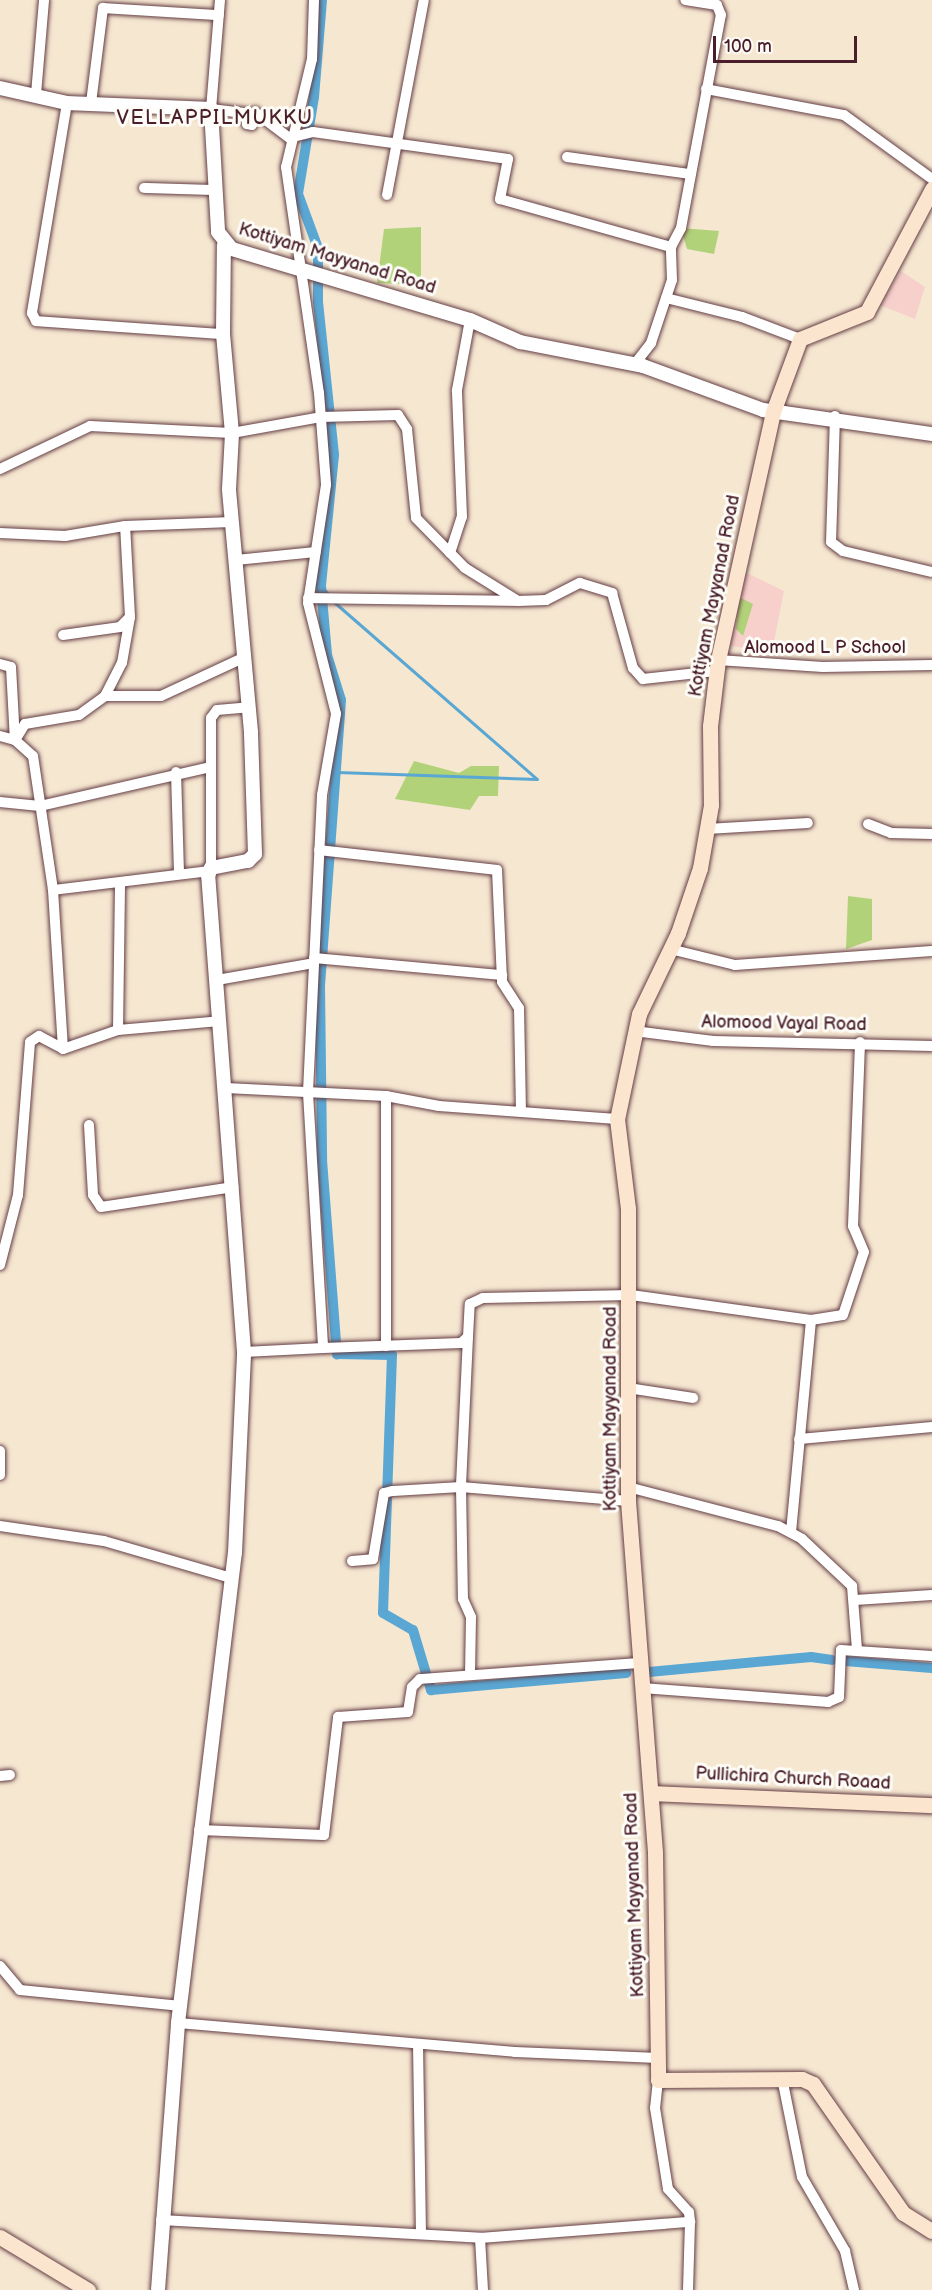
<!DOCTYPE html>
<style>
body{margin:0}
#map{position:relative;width:932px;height:2290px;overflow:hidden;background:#f6e7d1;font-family:"Balsamiq Sans",sans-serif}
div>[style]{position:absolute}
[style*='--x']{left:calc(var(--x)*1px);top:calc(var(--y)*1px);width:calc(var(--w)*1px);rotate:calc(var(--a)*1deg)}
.built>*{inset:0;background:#f7d0cb}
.green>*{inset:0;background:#b2d27a}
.stream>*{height:3px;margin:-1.5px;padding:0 1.5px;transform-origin:1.5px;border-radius:1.5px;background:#5aa7d3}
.canal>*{height:10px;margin:-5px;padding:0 5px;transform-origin:5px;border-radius:5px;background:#5aa7d3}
.roads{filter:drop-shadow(0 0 2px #643d44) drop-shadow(0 0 2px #643d44)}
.minor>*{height:10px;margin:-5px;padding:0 5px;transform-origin:5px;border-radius:5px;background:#fff}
.tertiary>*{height:14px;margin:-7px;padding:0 7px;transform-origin:7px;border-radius:7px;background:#fff}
.secondary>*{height:15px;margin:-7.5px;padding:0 7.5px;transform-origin:7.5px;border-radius:7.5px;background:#fce5cf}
span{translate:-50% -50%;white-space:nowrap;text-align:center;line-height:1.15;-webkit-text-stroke:6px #fdfcf7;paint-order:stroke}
.street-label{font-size:18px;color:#4a1f2b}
.neighbourhood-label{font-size:20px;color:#4a1f2b;letter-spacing:1.5px}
.scale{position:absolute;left:713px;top:36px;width:144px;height:27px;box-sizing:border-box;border:3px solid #4a1f2b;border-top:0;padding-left:8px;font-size:18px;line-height:21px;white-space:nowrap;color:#4a1f2b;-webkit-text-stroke:4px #fdfcf7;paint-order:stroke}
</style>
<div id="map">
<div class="built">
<div style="clip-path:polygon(901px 271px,925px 287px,915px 319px,880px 305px)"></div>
<div style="clip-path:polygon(743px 571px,784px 591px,772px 652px,725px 645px)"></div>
</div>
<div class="green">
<div style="clip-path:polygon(421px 227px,421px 285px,377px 283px,384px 229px)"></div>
<div style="clip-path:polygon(681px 228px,719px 231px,714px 254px,687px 249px)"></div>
<div style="clip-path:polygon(739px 597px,753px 604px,743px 636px,736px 629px)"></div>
<div style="clip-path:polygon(414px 761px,459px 773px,471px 766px,499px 766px,498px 796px,479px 796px,470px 810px,395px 799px)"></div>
<div style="clip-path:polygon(848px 896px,872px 899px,872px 940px,846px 949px)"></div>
</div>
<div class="stream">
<div style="--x:321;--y:586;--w:11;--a:49"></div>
<div style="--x:334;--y:602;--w:269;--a:41.1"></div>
<div style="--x:537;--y:779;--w:200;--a:-178"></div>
</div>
<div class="canal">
<div style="--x:322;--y:0;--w:97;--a:94.7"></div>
<div style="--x:314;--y:97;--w:98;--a:99.4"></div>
<div style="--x:298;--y:194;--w:58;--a:69.7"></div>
<div style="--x:318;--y:248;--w:54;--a:90"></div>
<div style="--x:318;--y:302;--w:154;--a:84"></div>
<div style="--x:334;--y:455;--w:132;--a:95.7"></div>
<div style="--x:321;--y:586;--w:69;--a:85"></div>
<div style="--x:327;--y:655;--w:47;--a:72.7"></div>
<div style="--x:341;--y:700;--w:287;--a:94.2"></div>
<div style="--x:320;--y:986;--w:174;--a:89.3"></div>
<div style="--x:322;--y:1160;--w:195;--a:85.6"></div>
<div style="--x:337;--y:1354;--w:55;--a:1"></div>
<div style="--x:392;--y:1355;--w:258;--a:92"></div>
<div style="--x:383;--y:1613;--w:34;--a:30"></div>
<div style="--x:413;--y:1630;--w:63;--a:73.3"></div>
<div style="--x:431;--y:1690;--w:196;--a:-5"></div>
<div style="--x:845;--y:1661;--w:87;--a:4.6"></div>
<div style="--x:649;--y:1672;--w:163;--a:-5.3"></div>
<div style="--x:811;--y:1657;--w:21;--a:8"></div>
</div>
<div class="roads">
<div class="minor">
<div style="--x:220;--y:0;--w:109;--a:94.7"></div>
<div style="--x:211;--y:109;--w:35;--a:7"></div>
<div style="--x:246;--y:113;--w:11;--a:85"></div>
<div style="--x:247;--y:124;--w:5;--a:11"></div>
<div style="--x:252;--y:125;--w:13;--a:-77"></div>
<div style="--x:255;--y:112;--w:46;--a:37.1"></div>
<div style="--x:314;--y:0;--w:59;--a:91.9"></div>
<div style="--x:312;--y:59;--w:111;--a:103.5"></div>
<div style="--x:286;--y:167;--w:228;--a:81.7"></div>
<div style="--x:319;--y:393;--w:92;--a:85.6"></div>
<div style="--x:326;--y:485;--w:119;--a:98.7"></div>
<div style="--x:308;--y:603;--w:114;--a:75.8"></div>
<div style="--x:336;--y:714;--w:82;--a:99.8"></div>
<div style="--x:322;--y:795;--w:298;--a:92.7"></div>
<div style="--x:308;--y:1093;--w:255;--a:86.6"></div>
<div style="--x:323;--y:1348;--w:138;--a:-2.1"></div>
<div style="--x:461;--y:1343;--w:9;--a:-41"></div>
<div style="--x:468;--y:1337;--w:33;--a:-87"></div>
<div style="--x:470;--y:1304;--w:14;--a:-25"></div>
<div style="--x:483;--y:1298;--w:148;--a:-1.2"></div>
<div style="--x:631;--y:1295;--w:182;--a:7.9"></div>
<div style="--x:706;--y:89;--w:140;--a:10.7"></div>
<div style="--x:844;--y:115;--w:109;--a:36"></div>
<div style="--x:36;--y:94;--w:94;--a:-85.1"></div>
<div style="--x:67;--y:103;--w:213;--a:99.5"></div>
<div style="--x:32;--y:313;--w:9;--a:63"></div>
<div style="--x:36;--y:321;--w:187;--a:4"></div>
<div style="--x:91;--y:103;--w:96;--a:-82.8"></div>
<div style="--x:103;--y:8;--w:116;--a:3.5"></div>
<div style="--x:293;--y:137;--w:21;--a:-14"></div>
<div style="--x:313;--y:132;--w:197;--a:7.9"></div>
<div style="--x:508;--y:159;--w:41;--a:101.3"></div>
<div style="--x:500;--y:199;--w:178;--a:15.7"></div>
<div style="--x:567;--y:157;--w:123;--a:7.9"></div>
<div style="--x:144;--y:188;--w:72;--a:1.6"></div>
<div style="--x:387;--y:195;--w:198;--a:-79.3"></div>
<div style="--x:666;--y:298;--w:78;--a:14"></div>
<div style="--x:742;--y:317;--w:62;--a:20.8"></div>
<div style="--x:634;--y:365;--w:28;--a:-52"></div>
<div style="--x:651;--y:343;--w:66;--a:-71.6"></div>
<div style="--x:672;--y:280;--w:33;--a:-92"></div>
<div style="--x:671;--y:247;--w:21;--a:-62"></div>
<div style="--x:681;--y:228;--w:217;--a:-79.4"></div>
<div style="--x:721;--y:15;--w:11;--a:-112"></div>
<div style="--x:717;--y:5;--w:32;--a:-171"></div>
<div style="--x:835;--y:416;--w:126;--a:91.8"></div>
<div style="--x:831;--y:542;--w:15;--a:37"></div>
<div style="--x:843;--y:551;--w:91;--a:13.3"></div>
<div style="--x:0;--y:469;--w:100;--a:-25.5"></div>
<div style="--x:90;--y:426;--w:142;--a:2.8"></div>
<div style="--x:232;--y:433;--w:90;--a:-10.2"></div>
<div style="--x:321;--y:417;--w:77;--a:-1.5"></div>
<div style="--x:398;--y:415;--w:17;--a:57"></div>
<div style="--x:407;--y:429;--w:89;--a:84.2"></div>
<div style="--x:416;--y:518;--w:70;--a:45.6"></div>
<div style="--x:465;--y:568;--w:62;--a:31.9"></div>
<div style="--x:518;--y:601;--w:28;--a:-2"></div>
<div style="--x:546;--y:600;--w:38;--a:-27"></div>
<div style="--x:580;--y:583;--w:34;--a:17"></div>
<div style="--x:612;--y:593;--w:78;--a:74.4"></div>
<div style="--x:633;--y:668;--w:15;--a:48"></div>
<div style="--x:643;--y:679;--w:73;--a:-6.3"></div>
<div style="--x:0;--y:533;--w:65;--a:2.6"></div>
<div style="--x:65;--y:536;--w:61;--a:-9.5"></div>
<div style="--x:125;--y:526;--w:107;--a:-2.1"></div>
<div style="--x:450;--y:553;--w:38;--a:-72"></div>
<div style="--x:462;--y:517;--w:127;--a:-92.3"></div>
<div style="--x:457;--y:390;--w:71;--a:-79.5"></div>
<div style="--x:236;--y:560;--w:80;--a:-5.7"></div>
<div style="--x:308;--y:598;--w:210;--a:0.8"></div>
<div style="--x:63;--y:635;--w:58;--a:-8"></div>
<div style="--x:120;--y:627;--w:14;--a:-45"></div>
<div style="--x:130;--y:617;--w:91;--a:-93.1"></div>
<div style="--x:718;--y:660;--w:105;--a:3.8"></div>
<div style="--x:823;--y:667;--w:109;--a:-1.1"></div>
<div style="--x:0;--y:664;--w:11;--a:15"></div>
<div style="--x:11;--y:667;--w:73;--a:86.9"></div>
<div style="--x:15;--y:740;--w:24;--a:42"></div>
<div style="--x:33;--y:756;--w:135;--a:81.5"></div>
<div style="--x:53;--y:890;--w:159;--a:86.4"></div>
<div style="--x:105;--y:696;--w:37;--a:-63"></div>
<div style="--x:122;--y:663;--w:47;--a:-80.1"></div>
<div style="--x:0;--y:736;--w:16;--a:15"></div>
<div style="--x:15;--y:740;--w:19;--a:-58"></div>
<div style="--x:25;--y:724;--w:55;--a:-9.5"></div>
<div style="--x:79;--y:715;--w:32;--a:-36"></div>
<div style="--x:105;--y:696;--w:56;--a:0"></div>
<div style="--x:161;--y:696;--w:93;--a:-24.9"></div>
<div style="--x:176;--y:772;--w:99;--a:88.3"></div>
<div style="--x:0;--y:802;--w:40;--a:5.7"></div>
<div style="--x:40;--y:806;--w:174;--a:-12.9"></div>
<div style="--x:868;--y:824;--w:25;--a:21"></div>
<div style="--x:891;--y:833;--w:41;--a:1.4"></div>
<div style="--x:707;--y:829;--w:101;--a:-3.4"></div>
<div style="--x:319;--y:850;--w:179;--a:6.4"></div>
<div style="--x:497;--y:870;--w:112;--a:87.4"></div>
<div style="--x:502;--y:982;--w:31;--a:57"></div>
<div style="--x:519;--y:1008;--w:104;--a:88.9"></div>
<div style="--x:211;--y:868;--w:150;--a:-90"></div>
<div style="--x:211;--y:718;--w:10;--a:-53"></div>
<div style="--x:217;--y:710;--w:32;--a:-5"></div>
<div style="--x:53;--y:890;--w:157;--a:-6.9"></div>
<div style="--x:670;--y:949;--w:67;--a:13.8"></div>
<div style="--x:735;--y:965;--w:197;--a:-4.1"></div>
<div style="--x:314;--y:958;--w:189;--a:5.2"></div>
<div style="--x:217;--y:980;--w:98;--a:-9.9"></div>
<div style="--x:118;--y:1030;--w:146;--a:-89.2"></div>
<div style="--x:634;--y:1031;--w:80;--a:7.2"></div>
<div style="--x:713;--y:1041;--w:219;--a:1.3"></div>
<div style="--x:226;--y:1088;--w:160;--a:2.9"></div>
<div style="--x:386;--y:1096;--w:54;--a:10.7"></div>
<div style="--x:439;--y:1106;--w:178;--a:4.2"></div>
<div style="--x:89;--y:1125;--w:70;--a:86.7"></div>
<div style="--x:93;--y:1195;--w:14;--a:56"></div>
<div style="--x:101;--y:1207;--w:134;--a:-8.6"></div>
<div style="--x:0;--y:1265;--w:72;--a:-75.6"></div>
<div style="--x:18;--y:1195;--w:153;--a:-85.5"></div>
<div style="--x:30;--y:1042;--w:11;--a:-34"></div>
<div style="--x:39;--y:1036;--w:27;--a:28"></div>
<div style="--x:63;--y:1049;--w:58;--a:-19.1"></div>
<div style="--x:118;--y:1030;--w:102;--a:-5"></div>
<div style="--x:468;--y:1337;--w:150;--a:92.7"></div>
<div style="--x:461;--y:1487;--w:112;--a:89"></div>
<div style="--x:463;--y:1599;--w:20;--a:66"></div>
<div style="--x:471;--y:1617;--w:58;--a:91"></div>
<div style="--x:386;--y:1346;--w:250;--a:-90"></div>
<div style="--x:244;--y:1352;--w:79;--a:-2.9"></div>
<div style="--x:628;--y:1388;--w:66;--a:8.7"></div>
<div style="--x:799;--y:1439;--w:134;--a:-5.2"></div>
<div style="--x:0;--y:1451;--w:24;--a:90"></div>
<div style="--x:628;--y:1487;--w:155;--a:14.6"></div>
<div style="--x:778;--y:1526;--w:27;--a:28"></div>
<div style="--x:802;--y:1539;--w:69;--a:43.2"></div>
<div style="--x:852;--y:1586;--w:64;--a:85.5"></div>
<div style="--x:0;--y:1526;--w:105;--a:8.2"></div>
<div style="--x:104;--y:1541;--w:132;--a:16.2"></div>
<div style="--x:791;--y:1532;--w:213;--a:-84.6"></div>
<div style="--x:811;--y:1320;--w:32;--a:-9"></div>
<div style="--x:843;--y:1315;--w:66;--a:-71.6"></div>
<div style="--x:864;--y:1252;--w:28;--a:-113"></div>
<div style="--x:853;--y:1226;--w:184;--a:-87.8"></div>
<div style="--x:352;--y:1561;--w:21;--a:-5"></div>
<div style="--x:373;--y:1559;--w:67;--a:-80.5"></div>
<div style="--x:384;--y:1493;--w:9;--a:-13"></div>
<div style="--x:393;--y:1491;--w:68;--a:-3.4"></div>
<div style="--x:461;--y:1487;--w:168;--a:4.8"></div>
<div style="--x:855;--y:1600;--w:77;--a:-3.7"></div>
<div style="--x:642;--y:1688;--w:187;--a:4.3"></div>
<div style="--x:828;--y:1702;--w:12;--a:-24"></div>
<div style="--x:839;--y:1697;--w:47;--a:-87.6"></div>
<div style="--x:841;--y:1650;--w:91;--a:3.8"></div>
<div style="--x:0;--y:1776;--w:10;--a:-6"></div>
<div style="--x:199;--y:1830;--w:125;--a:2.3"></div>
<div style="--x:324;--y:1835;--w:119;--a:-83.2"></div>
<div style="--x:338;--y:1717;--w:70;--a:-4.1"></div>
<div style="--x:408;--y:1712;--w:25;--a:-81"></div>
<div style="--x:412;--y:1687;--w:11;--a:-45"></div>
<div style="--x:420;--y:1679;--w:221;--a:-4.2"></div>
<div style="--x:0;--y:1966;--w:31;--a:50"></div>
<div style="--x:20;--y:1990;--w:162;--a:5.7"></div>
<div style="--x:178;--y:2023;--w:338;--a:4.9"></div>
<div style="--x:515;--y:2052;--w:143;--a:2.4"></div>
<div style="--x:418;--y:2044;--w:190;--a:89.1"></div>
<div style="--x:782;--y:2078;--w:101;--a:78.6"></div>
<div style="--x:802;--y:2177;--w:86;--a:59.8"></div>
<div style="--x:845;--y:2251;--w:40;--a:77"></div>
<div style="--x:658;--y:2080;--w:28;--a:96"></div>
<div style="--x:655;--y:2108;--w:82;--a:80.9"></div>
<div style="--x:668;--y:2189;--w:31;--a:48"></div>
<div style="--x:689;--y:2212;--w:10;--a:84"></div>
<div style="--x:690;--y:2222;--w:68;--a:91.7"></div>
<div style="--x:161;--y:2220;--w:320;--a:3.2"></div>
<div style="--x:480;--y:2238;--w:211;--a:-4.4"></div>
<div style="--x:480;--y:2238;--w:52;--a:86.7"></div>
</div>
<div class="tertiary">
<div style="--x:0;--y:88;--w:69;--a:12.6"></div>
<div style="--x:67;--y:103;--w:144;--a:2.4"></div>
<div style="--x:211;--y:109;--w:123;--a:86.7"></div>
<div style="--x:218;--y:232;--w:22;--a:51"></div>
<div style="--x:232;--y:249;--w:248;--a:16.6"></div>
<div style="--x:470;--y:320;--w:55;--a:23.7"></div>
<div style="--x:520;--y:342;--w:125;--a:11"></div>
<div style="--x:643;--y:366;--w:128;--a:20.1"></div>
<div style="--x:763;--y:410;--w:171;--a:8.1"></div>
<div style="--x:158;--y:2290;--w:268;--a:-85.7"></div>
<div style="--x:178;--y:2023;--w:473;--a:-83.1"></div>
<div style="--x:235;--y:1553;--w:201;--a:-87.4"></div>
<div style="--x:244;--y:1352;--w:477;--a:-94.3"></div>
<div style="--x:208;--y:876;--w:9;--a:-69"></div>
<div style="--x:211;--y:868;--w:38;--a:-11"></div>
<div style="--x:248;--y:861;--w:10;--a:-45"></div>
<div style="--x:255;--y:854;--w:122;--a:-91.9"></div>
<div style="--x:251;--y:732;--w:244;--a:-95.2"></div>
<div style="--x:229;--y:489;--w:56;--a:-86.9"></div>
<div style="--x:232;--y:433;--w:99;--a:-95.2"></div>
<div style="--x:223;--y:334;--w:89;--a:-89.4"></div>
</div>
<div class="secondary">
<div style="--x:932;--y:189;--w:139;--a:117.9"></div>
<div style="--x:867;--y:312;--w:72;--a:158.1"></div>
<div style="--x:800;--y:339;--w:78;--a:110.3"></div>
<div style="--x:773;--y:412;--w:254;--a:102.5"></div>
<div style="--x:718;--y:660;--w:66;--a:96.9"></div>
<div style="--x:710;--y:726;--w:79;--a:89.3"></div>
<div style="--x:711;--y:805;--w:64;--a:99.9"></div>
<div style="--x:700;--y:868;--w:69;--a:108.7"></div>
<div style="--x:678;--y:933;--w:90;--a:115.7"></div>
<div style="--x:639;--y:1014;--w:107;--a:101.8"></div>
<div style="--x:617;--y:1119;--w:91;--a:83"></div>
<div style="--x:628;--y:1209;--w:292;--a:90"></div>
<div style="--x:628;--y:1501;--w:352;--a:85.6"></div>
<div style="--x:655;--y:1852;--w:228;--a:89.2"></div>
<div style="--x:658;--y:2080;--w:144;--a:-0.4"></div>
<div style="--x:802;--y:2079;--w:12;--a:24"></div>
<div style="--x:813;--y:2084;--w:157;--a:55.1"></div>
<div style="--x:903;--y:2213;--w:34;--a:32"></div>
<div style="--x:652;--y:1793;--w:280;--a:2.5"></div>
<div style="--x:0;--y:2237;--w:103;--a:31.1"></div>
</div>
</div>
<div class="street-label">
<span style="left:337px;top:259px;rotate:17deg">Kottiyam Mayyanad Road</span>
<span style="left:715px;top:596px;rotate:-79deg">Kottiyam Mayyanad Road</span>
<span style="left:825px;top:648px">Alomood L P School</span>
<span style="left:784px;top:1024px;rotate:1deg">Alomood Vayal Road</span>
<span style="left:611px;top:1409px;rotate:-90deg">Kottiyam Mayyanad Road</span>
<span style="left:793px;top:1779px;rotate:3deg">Pullichira Church Roaad</span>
<span style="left:635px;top:1895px;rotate:-92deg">Kottiyam Mayyanad Road</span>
</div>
<div class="neighbourhood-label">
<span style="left:215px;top:118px">VELLAPPILMUKKU</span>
</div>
<div class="scale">100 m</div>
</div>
